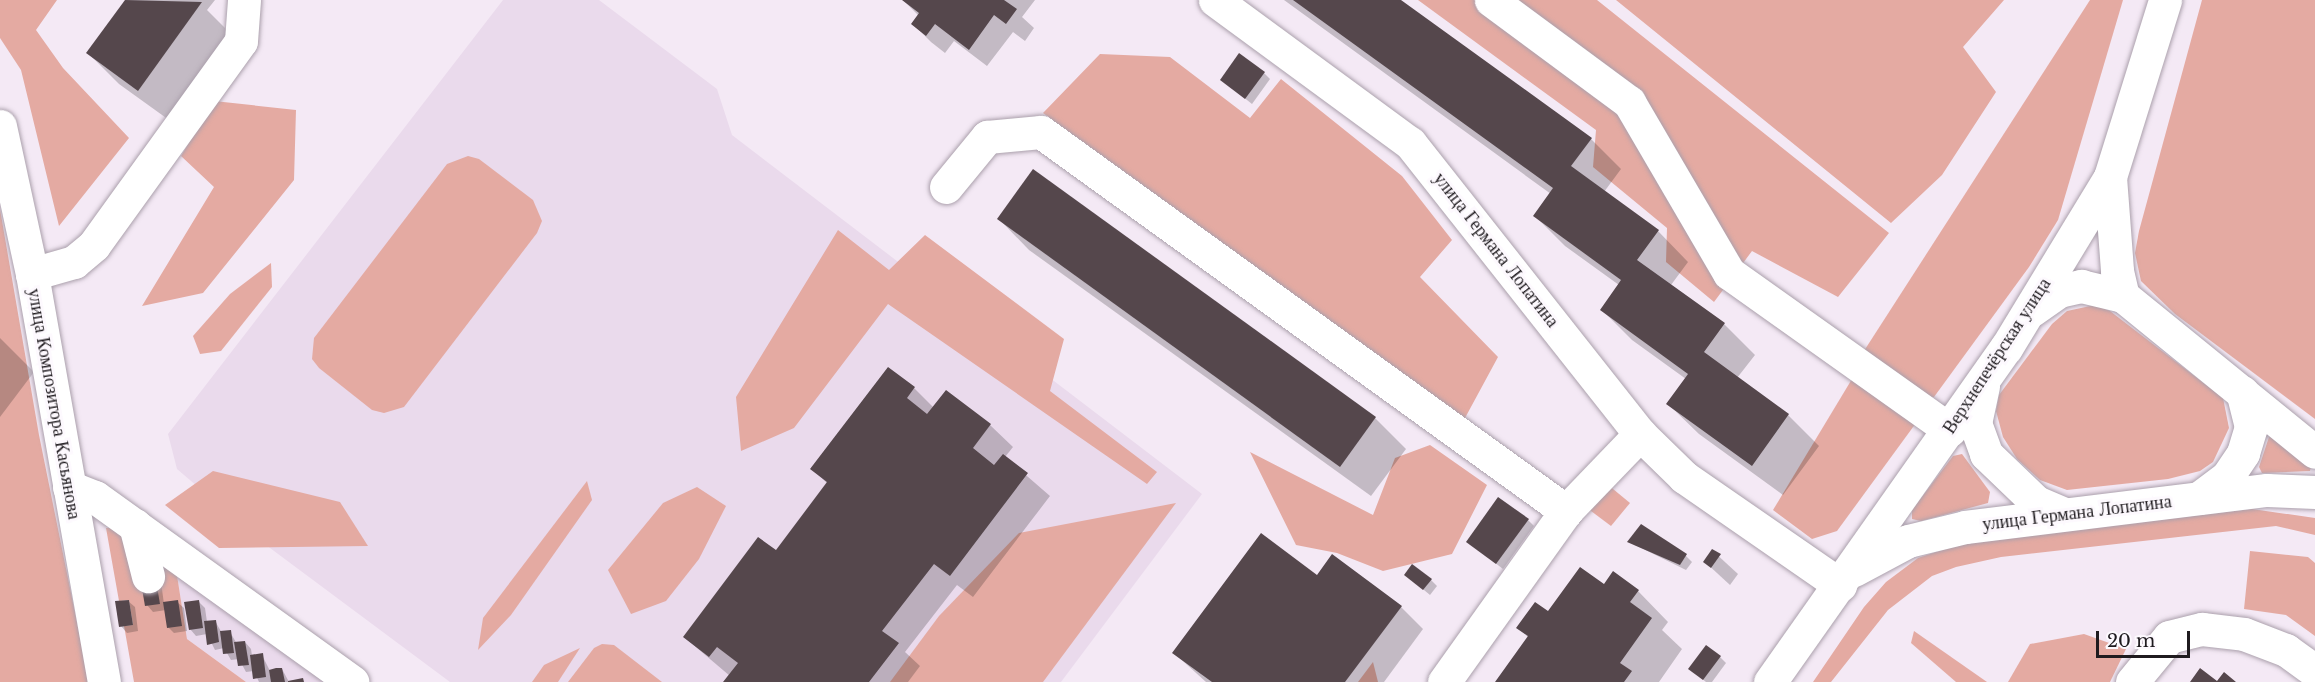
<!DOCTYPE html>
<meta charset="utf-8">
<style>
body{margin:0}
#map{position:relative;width:2315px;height:682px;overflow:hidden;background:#f4e9f5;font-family:"Libre Baskerville",serif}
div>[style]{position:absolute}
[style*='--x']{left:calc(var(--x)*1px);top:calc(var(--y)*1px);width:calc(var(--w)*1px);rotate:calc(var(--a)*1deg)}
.built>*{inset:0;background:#eadaec}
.green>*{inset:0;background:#e4aaa2}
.shadow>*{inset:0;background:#0003}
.building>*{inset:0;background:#55474c}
.roads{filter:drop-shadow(0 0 2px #aba0ac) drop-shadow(0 0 2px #aba0ac)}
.minor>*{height:33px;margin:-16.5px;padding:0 16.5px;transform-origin:16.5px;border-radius:16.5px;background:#fff}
span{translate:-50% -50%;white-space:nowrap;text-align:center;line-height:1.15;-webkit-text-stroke:6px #fdf9fe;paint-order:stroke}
.street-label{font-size:18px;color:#1f1b1f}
.scale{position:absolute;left:2096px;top:631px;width:94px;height:27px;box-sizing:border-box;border:3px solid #1f1b1f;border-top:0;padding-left:8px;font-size:18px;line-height:21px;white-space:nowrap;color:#1f1b1f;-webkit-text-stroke:4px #fdf9fe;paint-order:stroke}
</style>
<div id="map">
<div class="built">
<div style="clip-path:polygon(503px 0,599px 0,717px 89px,732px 135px,1202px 494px,1061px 682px,450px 682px,266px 545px,177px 469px,168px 434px)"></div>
<div style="clip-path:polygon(176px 569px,333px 682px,246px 682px,187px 639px)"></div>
</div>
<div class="green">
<div style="clip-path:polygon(0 0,57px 0,36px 30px,63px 68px,129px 138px,59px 226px,21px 70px,0 38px)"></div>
<div style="clip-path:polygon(1418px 0,1597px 0,1889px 233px,1838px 297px,1752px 251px,1714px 302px,1666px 262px,1667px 228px,1593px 167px,1596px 130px)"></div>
<div style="clip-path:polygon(1616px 0,2004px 0,1963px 47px,1996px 92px,1942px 175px,1891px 223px)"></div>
<div style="clip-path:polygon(2090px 0,2123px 0,2058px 220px,2029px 267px,1934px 397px,1927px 398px,1862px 354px)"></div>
<div style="clip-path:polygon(2202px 0,2315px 0,2315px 419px,2175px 314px,2141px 281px,2135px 253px,2139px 231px)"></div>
<div style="clip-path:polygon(1100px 54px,1170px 57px,1250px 118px,1281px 79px,1402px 176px,1452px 240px,1420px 277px,1498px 357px,1465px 418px,1043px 113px)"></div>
<div style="clip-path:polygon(214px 101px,296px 110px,294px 180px,203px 293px,142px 306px,214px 187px,181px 156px)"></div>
<div style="clip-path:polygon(468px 156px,479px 159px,533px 200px,542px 221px,537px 233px,404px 407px,384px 413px,372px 410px,319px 368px,312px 359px,314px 338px,447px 164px)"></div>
<div style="clip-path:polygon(0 209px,39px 435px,89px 682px,0 682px)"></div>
<div style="clip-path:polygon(838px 230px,889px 270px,925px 235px,1064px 339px,1050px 391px,1157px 472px,1147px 484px,888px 304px,794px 428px,741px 451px,736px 397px)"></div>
<div style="clip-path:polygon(271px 263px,272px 287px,221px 351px,200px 354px,193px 336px,230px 294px)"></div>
<div style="clip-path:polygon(2095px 305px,2110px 311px,2223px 398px,2229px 428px,2213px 462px,2200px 471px,2168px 479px,2067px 490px,2040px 480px,2017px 459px,2003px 437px,1996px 411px,1999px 395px,2052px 324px,2067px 311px)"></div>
<div style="clip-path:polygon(1855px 374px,1916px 423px,1837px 531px,1812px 539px,1773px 510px)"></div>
<div style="clip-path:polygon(2274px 436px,2311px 465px,2310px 471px,2262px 473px,2259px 467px,2269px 437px)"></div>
<div style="clip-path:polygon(1430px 445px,1487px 485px,1452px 554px,1383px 571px,1337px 553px,1296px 545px,1250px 452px,1373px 515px,1395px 458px)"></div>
<div style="clip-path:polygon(1962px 454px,1990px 492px,1988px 503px,1921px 521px,1912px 519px,1912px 510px,1953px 456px)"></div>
<div style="clip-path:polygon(213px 471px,340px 502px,368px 546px,219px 548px,165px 505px)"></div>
<div style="clip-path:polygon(587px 481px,592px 500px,511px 615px,478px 650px,483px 618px)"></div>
<div style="clip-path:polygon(1607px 484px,1630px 503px,1611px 526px,1587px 508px)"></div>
<div style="clip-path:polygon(697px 487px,726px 506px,699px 559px,666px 601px,631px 614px,608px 570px,663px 503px)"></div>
<div style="clip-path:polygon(1176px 503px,1043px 682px,890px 682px,939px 616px,1019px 533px)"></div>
<div style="clip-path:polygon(2252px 509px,2315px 518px,2315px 535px,2276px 526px,2001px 557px,1956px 567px,1932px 576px,1888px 610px,1831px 682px,1813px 682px,1864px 607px,1886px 582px,1918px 558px,1966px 542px)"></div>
<div style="clip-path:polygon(106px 528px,114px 528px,176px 569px,187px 639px,246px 682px,134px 682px,124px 626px,133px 625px,129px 600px,119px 601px)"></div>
<div style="clip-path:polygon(2250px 551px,2308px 557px,2315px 563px,2315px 636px,2286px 615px,2244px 609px)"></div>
<div style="clip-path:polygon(1914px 631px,1987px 682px,1956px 682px,1911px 643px)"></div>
<div style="clip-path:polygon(2084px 634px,2126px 649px,2110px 682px,2008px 682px,2030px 644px)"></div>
<div style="clip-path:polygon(602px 644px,614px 645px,662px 682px,568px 682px,594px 648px)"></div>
<div style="clip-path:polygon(580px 648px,558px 682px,532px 682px,544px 665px)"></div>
<div style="clip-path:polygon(1373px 662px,1378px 682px,1358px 682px)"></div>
</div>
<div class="shadow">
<div style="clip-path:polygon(126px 0,215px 0,207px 10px,231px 34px,169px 120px,119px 84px,88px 53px)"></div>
<div style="clip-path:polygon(903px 0,1035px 0,1022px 17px,1034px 28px,1025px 41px,1013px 32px,987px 66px,954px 41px,945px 53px,931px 42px,913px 24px,919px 16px)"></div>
<div style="clip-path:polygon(1284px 0,1398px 0,1591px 139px,1621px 169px,1604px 192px,1658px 231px,1688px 262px,1671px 285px,1724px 324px,1755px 355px,1737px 378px,1788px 415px,1819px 446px,1783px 495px,1699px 434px,1668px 404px,1686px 379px,1632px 340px,1602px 310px,1619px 285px,1565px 246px,1535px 216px,1551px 194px)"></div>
<div style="clip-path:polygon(1264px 73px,1270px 79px,1252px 104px,1222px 80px)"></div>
<div style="clip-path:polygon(1033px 171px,1375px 418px,1406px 449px,1371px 496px,1029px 250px,999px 219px)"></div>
<div style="clip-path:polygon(0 338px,34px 372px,0 417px)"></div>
<div style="clip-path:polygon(914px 388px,934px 408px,946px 392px,990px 425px,1013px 447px,1005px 457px,1050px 496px,973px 597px,957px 585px,905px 652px,920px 666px,908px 682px,725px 682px,730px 676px,684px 637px,776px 552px,828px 484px,812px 469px)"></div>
<div style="clip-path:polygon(1528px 520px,1534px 526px,1503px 569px,1468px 542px)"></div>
<div style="clip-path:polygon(1629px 542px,1686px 556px,1692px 562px,1686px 570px)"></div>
<div style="clip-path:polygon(1713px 551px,1738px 574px,1730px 585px,1705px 562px)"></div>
<div style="clip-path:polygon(1406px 575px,1431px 580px,1437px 586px,1430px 595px)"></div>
<div style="clip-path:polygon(1317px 577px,1401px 607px,1423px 629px,1384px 682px,1206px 682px,1174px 653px)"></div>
<div style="clip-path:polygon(161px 582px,164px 604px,177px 602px,184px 608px,187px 631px,174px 633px,168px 627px,166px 610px,153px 612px,147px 605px)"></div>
<div style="clip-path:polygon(1604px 586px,1638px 591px,1668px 622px,1662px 630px,1682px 649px,1659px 682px,1497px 682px,1529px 638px,1518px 628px)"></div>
<div style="clip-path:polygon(128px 601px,135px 607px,138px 631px,127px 633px,121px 626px)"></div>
<div style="clip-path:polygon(198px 601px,205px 608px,207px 622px,215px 621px,222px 633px,230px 632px,237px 644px,245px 642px,251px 649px,252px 656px,262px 655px,270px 671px,282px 669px,289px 682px,259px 682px,254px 671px,246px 672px,239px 659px,231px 660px,224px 648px,215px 650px,207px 634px,196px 636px,190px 629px)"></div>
<div style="clip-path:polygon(1720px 657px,1726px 663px,1712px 682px,1706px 682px,1690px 669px)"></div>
</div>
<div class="building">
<div style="clip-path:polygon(125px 0,202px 2px,138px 91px,86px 53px)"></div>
<div style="clip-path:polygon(902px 0,1004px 0,1017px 9px,1006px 24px,994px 15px,969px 50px,935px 24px,926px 36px,911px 24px,919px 13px)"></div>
<div style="clip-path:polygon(1293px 0,1401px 0,1592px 138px,1571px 166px,1659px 230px,1637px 260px,1725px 323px,1704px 352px,1789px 414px,1752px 466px,1666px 404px,1688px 374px,1600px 310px,1621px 280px,1533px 216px,1553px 188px)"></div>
<div style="clip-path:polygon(1239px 53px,1265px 72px,1245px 99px,1220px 80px)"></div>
<div style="clip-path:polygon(1033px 169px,1376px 417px,1340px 467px,997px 219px)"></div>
<div style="clip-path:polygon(888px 367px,915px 387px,907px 398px,927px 414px,946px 390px,991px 424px,973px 448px,994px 465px,1003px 454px,1028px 473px,950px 576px,934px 564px,882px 631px,899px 643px,869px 682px,723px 682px,738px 663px,717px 647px,709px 657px,683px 637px,758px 537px,776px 550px,827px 482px,810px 469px)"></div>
<div style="clip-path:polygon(1498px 497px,1529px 519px,1496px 564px,1466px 542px)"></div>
<div style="clip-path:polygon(1641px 524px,1687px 554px,1680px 565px,1627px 542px)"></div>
<div style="clip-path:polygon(1261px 533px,1317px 575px,1332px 554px,1402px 606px,1345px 682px,1212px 682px,1172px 653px)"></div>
<div style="clip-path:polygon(1712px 549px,1721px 554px,1711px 568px,1703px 562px)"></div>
<div style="clip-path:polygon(1412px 564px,1432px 579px,1423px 590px,1404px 575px)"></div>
<div style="clip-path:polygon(1580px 567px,1604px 584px,1613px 571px,1639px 590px,1630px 602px,1652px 618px,1620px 663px,1632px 671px,1624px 682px,1495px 682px,1528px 636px,1516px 628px,1535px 602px,1548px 611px)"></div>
<div style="clip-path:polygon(155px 575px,160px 604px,145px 606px,140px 577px)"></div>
<div style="clip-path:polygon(129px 600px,133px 625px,119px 627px,115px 601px)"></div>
<div style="clip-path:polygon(178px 600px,182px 626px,167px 628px,163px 602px)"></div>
<div style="clip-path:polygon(199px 600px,203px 628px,189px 630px,184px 602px)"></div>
<div style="clip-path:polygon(216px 620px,219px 642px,207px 645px,204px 621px)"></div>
<div style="clip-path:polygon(231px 630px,234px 653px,223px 654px,220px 631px)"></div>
<div style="clip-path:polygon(245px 641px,249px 665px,238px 666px,234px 642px)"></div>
<div style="clip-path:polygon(1706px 645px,1721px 656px,1703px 680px,1688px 669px)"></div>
<div style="clip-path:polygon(263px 653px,266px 677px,253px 679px,250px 655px)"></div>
<div style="clip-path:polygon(276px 668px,282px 668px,285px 682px,271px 682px,269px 670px)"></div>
<div style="clip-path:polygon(2200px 668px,2217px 681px,2224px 672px,2236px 682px,2190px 682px)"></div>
<div style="clip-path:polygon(303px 678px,304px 682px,288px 682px,288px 681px)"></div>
</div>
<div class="roads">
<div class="minor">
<div style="--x:1215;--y:0;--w:242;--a:36.3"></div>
<div style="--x:1410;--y:143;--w:371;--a:51.7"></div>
<div style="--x:1640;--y:434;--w:62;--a:44.3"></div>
<div style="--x:1684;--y:477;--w:190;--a:34.7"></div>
<div style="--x:1491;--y:0;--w:172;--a:36.5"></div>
<div style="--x:1629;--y:102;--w:198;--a:59.7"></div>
<div style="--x:1729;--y:273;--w:271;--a:35.4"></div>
<div style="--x:0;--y:126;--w:151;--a:77.8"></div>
<div style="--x:32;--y:274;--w:414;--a:80"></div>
<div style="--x:2110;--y:177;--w:94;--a:85.7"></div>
<div style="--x:2117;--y:271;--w:26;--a:77"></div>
<div style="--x:946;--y:187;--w:65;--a:-50.6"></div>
<div style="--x:987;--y:137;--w:54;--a:-5.3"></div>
<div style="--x:1041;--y:132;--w:648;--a:35.83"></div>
<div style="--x:32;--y:274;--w:44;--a:-15.9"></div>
<div style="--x:74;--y:262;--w:26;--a:-40"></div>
<div style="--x:94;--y:245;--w:251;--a:-54.2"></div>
<div style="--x:241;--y:41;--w:41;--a:-85.8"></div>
<div style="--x:2032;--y:310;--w:33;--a:-35"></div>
<div style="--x:2059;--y:291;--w:23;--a:-13"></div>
<div style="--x:2081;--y:286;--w:43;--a:13.4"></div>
<div style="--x:2123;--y:296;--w:247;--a:39.1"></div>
<div style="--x:1983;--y:386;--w:38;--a:102"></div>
<div style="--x:1975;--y:423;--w:33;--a:70"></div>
<div style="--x:1986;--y:454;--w:69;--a:43.8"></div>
<div style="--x:2036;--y:502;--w:30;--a:23"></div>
<div style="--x:69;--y:487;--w:28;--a:21"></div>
<div style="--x:95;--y:497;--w:317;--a:35.7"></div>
<div style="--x:2199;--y:498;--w:35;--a:-37"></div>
<div style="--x:2227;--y:477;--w:29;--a:-56"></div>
<div style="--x:2243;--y:453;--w:27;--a:-73"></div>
<div style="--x:2251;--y:427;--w:36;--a:-104"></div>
<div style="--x:135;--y:525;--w:53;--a:75.7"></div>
<div style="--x:1854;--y:570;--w:61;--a:-28.2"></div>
<div style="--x:1908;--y:541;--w:59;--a:-13.8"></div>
<div style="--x:1965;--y:527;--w:304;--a:-7"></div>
<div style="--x:2267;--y:490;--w:48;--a:2.4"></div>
<div style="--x:1444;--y:682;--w:210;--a:-54.5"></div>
<div style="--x:1566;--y:511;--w:107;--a:-46.1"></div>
<div style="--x:1770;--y:682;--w:409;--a:-54.8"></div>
<div style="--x:2006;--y:348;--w:200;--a:-58.7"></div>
<div style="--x:2110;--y:177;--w:185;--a:-72.7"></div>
<div style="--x:2132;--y:682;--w:58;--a:-50.6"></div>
<div style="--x:2169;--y:637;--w:34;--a:-14"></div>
<div style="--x:2202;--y:629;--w:42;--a:6.8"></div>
<div style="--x:2244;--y:634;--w:45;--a:20.9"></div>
<div style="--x:2286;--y:650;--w:36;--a:36"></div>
</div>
</div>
<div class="street-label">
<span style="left:1496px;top:250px;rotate:52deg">улица Германа Лопатина</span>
<span style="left:1997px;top:356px;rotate:-57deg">Верхнепечёрская улица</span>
<span style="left:54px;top:404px;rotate:80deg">улица Композитора Касьянова</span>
<span style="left:2077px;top:513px;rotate:-7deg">улица Германа Лопатина</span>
</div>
<div class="scale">20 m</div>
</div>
